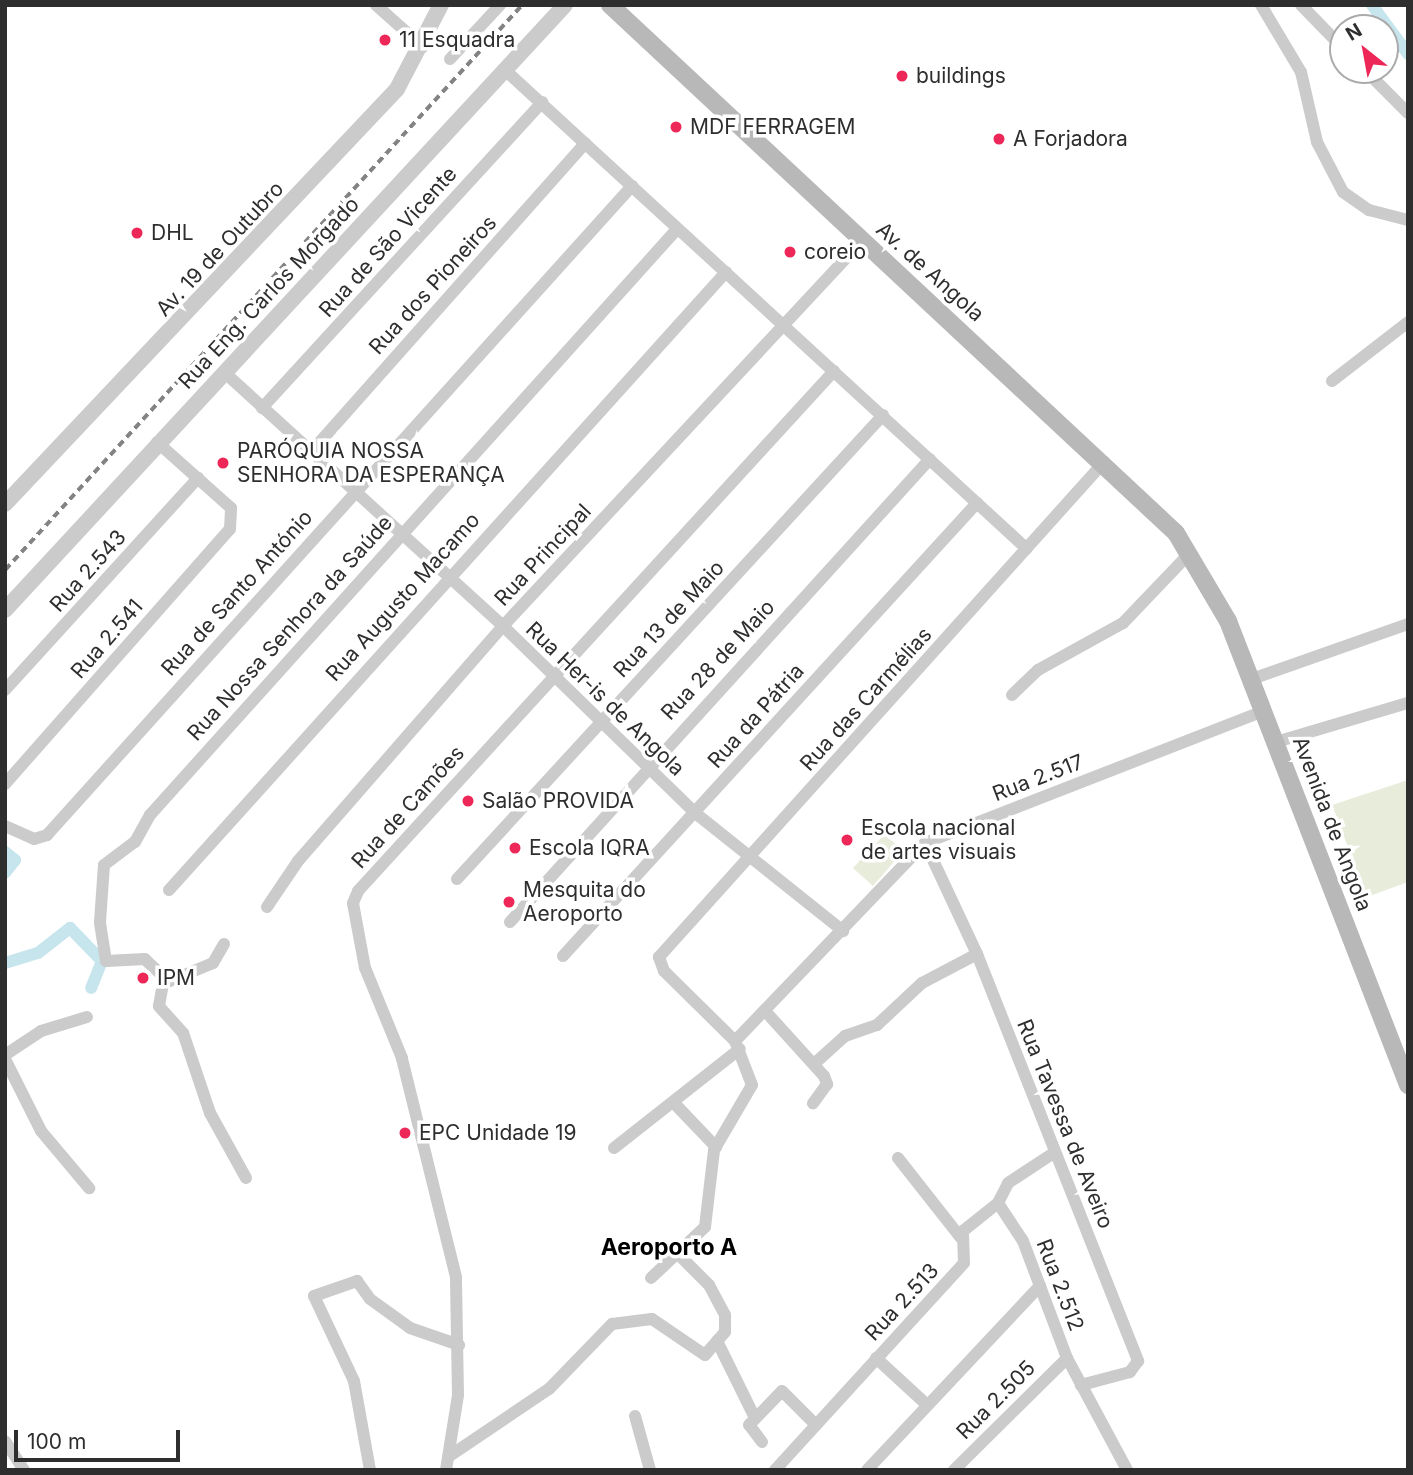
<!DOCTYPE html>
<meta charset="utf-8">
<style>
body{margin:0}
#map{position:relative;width:1413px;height:1475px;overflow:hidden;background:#fff;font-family:Inter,sans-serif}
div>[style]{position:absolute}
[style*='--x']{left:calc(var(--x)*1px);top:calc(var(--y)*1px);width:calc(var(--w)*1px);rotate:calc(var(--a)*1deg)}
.green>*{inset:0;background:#e7ecdb}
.canal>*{height:12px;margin:-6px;padding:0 6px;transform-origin:6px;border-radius:6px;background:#c6e5ed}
.minor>*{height:12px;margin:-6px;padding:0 6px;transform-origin:6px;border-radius:6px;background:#cbcbcb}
.tertiary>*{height:16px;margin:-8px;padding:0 8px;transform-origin:8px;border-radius:8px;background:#cbcbcb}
.secondary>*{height:18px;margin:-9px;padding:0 9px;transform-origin:9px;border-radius:9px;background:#b8b8b8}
.rail>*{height:3.5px;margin-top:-1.75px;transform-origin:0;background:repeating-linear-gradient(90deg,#838383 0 7px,transparent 0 12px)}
.dots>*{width:19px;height:19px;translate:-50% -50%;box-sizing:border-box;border:4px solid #fff;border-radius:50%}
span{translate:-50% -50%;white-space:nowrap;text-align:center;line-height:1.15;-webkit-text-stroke:7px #fff;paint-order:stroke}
.poi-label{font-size:21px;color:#2e2e2e}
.left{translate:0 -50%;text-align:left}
.street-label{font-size:21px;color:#2e2e2e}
.neighbourhood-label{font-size:23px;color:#000;font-weight:700}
.frame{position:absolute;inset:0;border:7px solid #2e2e2e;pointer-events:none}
.north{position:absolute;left:1329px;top:14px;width:70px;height:70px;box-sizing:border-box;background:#fff;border:2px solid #ababab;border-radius:50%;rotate:329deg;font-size:19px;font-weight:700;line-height:28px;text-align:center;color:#2e2e2e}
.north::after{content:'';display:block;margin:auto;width:24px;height:32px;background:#ed2859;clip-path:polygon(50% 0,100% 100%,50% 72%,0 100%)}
.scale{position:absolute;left:14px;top:1430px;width:166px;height:32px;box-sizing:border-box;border:4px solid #2e2e2e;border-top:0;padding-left:9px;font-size:21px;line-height:24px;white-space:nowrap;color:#2e2e2e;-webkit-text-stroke:5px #fff;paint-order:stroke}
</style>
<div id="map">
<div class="green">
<div style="clip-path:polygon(1408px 780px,1408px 882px,1367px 897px,1332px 805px)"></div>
<div style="clip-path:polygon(884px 835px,904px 850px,873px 886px,853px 868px)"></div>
</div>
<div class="canal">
<div style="--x:1372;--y:5;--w:61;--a:53.7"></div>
<div style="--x:5;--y:852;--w:13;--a:39"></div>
<div style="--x:15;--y:860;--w:16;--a:128"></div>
<div style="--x:5;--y:963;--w:34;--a:-17"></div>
<div style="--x:38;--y:953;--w:41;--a:-38"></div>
<div style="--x:70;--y:928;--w:46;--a:45.9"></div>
<div style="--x:102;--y:961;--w:29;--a:112"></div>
</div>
<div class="minor">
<div style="--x:376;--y:5;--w:63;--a:41.8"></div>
<div style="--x:1261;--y:5;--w:78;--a:59.2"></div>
<div style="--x:1301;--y:72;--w:72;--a:77.1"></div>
<div style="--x:1317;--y:142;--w:56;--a:62.5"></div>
<div style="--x:1343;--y:192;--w:32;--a:35"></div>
<div style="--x:1369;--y:210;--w:40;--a:14.4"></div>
<div style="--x:1301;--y:5;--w:60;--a:45.7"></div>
<div style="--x:450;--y:59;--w:74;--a:-47.2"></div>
<div style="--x:505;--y:70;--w:708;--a:42.54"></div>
<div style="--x:1365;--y:70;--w:61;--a:45"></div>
<div style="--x:224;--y:372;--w:377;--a:42.3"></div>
<div style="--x:503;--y:626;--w:267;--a:44.2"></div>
<div style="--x:694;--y:812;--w:191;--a:38.6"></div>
<div style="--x:1332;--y:381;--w:96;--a:-37.8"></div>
<div style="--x:262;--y:408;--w:415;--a:-47.5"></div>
<div style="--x:311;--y:452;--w:413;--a:-48.4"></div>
<div style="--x:1252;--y:679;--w:165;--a:-19.4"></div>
<div style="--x:5;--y:690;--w:287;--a:-47.7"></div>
<div style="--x:1012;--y:695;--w:36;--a:-44"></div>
<div style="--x:1038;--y:670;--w:97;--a:-28.9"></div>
<div style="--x:1123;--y:623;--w:97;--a:-46.3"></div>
<div style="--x:1276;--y:742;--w:138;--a:-16.5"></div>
<div style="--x:5;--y:784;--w:340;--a:-48.6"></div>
<div style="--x:230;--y:529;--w:21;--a:-87"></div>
<div style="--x:231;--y:508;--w:99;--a:-138.3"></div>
<div style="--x:5;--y:826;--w:32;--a:24"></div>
<div style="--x:34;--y:839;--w:14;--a:-17"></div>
<div style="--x:47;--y:835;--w:874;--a:-47.97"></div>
<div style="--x:925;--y:843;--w:123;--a:64.9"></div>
<div style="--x:977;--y:954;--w:438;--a:68.4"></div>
<div style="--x:1138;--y:1361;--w:14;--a:126"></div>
<div style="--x:1130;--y:1372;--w:51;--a:165.1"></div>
<div style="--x:457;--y:879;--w:630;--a:-47.44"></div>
<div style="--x:169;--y:890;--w:832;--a:-47.97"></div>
<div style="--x:267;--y:907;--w:55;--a:-56"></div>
<div style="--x:298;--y:861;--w:312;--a:-48.9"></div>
<div style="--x:503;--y:626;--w:526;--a:-47"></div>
<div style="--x:510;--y:922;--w:625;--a:-47.79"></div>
<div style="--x:563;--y:956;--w:614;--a:-47.58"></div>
<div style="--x:165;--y:983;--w:52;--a:-22.6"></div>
<div style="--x:213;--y:963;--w:22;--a:-60"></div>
<div style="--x:766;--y:1012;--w:86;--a:47.8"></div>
<div style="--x:824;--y:1076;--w:9;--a:69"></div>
<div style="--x:827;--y:1084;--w:24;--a:126"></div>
<div style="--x:735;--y:1041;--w:274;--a:-46.2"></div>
<div style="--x:925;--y:843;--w:364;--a:-21.3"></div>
<div style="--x:5;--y:1055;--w:43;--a:-33.7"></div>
<div style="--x:41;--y:1031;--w:48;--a:-16.9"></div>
<div style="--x:5;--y:1059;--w:80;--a:63.4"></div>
<div style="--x:41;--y:1131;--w:75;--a:49.9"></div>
<div style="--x:814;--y:1064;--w:42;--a:-42.1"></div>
<div style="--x:845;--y:1036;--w:34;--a:-19"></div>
<div style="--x:877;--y:1025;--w:62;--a:-43"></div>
<div style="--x:922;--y:983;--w:62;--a:-27.8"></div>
<div style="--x:674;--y:1103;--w:61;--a:46.3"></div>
<div style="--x:614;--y:1148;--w:160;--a:-38.2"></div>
<div style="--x:898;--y:1158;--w:102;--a:51.8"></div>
<div style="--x:246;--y:1178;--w:74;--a:-119"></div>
<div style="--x:210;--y:1113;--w:84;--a:-108.6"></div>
<div style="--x:183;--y:1033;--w:36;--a:-132"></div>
<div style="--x:159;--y:1006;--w:29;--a:-80"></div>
<div style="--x:164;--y:977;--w:26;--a:-137"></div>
<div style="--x:145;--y:959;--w:39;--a:177"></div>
<div style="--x:106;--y:961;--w:39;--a:-99"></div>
<div style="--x:100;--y:922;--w:57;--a:-86"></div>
<div style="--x:104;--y:865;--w:39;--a:-37"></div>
<div style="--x:135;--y:842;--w:31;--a:-61"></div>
<div style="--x:150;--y:815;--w:788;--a:-48.03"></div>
<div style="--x:998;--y:1203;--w:45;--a:56.7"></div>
<div style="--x:1023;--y:1241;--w:125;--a:69.4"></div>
<div style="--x:1067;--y:1358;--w:127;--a:61.8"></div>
<div style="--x:998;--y:1203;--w:22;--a:-63"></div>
<div style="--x:1008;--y:1183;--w:56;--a:-33.4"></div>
<div style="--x:651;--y:1278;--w:74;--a:-43.4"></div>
<div style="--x:705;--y:1227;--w:78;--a:-83.3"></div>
<div style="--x:714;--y:1150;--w:75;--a:-59.7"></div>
<div style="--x:752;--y:1085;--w:47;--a:-111.1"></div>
<div style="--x:735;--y:1041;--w:100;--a:-135.4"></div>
<div style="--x:664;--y:971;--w:15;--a:-110"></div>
<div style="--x:659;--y:957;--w:666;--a:-48.04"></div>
<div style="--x:717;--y:1341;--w:84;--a:63.7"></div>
<div style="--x:876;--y:1358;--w:68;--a:42.6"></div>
<div style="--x:635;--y:1416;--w:56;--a:74.5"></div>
<div style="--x:5;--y:1441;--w:35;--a:57"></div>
<div style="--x:762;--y:1442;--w:21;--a:-127"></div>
<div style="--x:749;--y:1425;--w:47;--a:-45.9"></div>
<div style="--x:782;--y:1391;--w:48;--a:45"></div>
<div style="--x:448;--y:1457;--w:122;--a:-34"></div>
<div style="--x:549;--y:1389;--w:91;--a:-45.9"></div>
<div style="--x:612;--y:1324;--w:40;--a:-7.1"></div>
<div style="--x:652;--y:1319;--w:64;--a:34.2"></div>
<div style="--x:705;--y:1355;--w:30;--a:-49"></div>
<div style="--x:725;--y:1332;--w:17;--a:-90"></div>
<div style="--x:725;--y:1315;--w:34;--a:-118"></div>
<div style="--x:709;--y:1285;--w:42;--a:-135"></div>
<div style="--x:370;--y:1470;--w:90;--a:-100.2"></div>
<div style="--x:354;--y:1381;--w:94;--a:-115.2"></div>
<div style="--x:314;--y:1296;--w:46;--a:-19.2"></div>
<div style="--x:357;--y:1281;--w:22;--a:54"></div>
<div style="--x:370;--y:1299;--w:49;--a:35.9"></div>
<div style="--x:410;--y:1328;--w:52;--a:19.1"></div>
<div style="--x:446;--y:1470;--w:76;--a:-80.9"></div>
<div style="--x:458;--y:1395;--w:118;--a:-91"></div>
<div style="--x:456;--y:1277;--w:226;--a:-103.9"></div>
<div style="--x:402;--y:1058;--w:97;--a:-112.3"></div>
<div style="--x:365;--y:968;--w:66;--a:-100.5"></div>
<div style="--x:353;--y:903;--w:13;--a:-67"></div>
<div style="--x:358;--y:891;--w:705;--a:-47.53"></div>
<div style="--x:775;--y:1470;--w:280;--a:-47.6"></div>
<div style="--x:964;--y:1263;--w:32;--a:-92"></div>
<div style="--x:963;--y:1231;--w:45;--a:-38.7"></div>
<div style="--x:867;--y:1470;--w:253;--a:-46.8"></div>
<div style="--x:954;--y:1470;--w:159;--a:-44.7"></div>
</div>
<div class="tertiary">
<div style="--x:5;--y:504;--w:571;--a:-46.63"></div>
<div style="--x:397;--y:89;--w:95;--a:-62.4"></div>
<div style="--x:5;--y:610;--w:824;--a:-47.21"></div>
</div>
<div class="secondary">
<div style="--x:610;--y:5;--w:774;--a:43.01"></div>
<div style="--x:1176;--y:533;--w:102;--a:59.4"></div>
<div style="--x:1228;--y:621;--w:498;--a:68.8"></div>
</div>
<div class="rail">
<div style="--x:5;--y:570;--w:766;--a:-47.54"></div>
</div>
<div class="dots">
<div style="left:385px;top:40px;background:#ed2859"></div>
<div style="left:902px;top:76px;background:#ed2859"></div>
<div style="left:676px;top:127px;background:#ed2859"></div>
<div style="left:999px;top:139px;background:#ed2859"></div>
<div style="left:137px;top:233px;background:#ed2859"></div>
<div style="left:790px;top:252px;background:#ed2859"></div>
<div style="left:223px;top:463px;background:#ed2859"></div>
<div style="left:468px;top:801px;background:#ed2859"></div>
<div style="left:847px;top:840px;background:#ed2859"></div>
<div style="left:515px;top:848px;background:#ed2859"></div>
<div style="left:509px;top:902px;background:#ed2859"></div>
<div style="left:143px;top:978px;background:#ed2859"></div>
<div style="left:405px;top:1133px;background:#ed2859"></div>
</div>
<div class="poi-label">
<span class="left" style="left:399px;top:40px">11 Esquadra</span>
<span class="left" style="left:916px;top:76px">buildings</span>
<span class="left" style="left:690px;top:127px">MDF FERRAGEM</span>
<span class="left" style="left:1013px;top:139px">A Forjadora</span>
<span class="left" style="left:151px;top:233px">DHL</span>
<span class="left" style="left:804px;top:252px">coreio</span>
<span class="left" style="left:237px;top:463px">PARÓQUIA NOSSA<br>SENHORA DA ESPERANÇA</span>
<span class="left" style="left:482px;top:801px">Salão PROVIDA</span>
<span class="left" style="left:861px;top:840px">Escola nacional<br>de artes visuais</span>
<span class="left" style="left:529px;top:848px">Escola IQRA</span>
<span class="left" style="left:523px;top:902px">Mesquita do<br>Aeroporto</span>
<span class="left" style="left:157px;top:978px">IPM</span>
<span class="left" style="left:419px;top:1133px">EPC Unidade 19</span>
</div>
<div class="street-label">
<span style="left:388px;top:242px;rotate:-48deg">Rua de São Vicente</span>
<span style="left:220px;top:249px;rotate:-47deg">Av. 19 de Outubro</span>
<span style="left:930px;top:272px;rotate:42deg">Av. de Angola</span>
<span style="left:433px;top:285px;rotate:-48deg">Rua dos Pioneiros</span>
<span style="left:269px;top:293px;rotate:-47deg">Rua Eng. Carlos Morgado</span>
<span style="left:543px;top:555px;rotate:-47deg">Rua Principal</span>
<span style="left:88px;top:571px;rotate:-48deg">Rua 2.543</span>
<span style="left:237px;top:593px;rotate:-48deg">Rua de Santo António</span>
<span style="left:403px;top:597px;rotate:-48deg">Rua Augusto Macamo</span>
<span style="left:669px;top:619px;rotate:-47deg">Rua 13 de Maio</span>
<span style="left:290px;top:628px;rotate:-48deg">Rua Nossa Senhora da Saúde</span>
<span style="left:107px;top:639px;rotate:-49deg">Rua 2.541</span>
<span style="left:718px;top:660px;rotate:-47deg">Rua 28 de Maio</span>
<span style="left:605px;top:699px;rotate:44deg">Rua Her-is de Angola</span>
<span style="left:866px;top:699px;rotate:-48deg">Rua das Carmélias</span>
<span style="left:756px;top:716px;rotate:-48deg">Rua da Pátria</span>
<span style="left:1038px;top:778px;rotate:-21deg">Rua 2.517</span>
<span style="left:408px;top:807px;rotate:-48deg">Rua de Camões</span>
<span style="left:1332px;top:824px;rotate:69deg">Avenida de Angola</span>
<span style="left:1065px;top:1124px;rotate:68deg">Rua Tavessa de Aveiro</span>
<span style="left:1060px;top:1285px;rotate:69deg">Rua 2.512</span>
<span style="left:902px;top:1302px;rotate:-47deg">Rua 2.513</span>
<span style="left:996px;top:1400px;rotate:-45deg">Rua 2.505</span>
</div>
<div class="neighbourhood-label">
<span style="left:669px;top:1247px">Aeroporto A</span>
</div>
<div class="frame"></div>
<div class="north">N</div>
<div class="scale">100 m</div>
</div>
